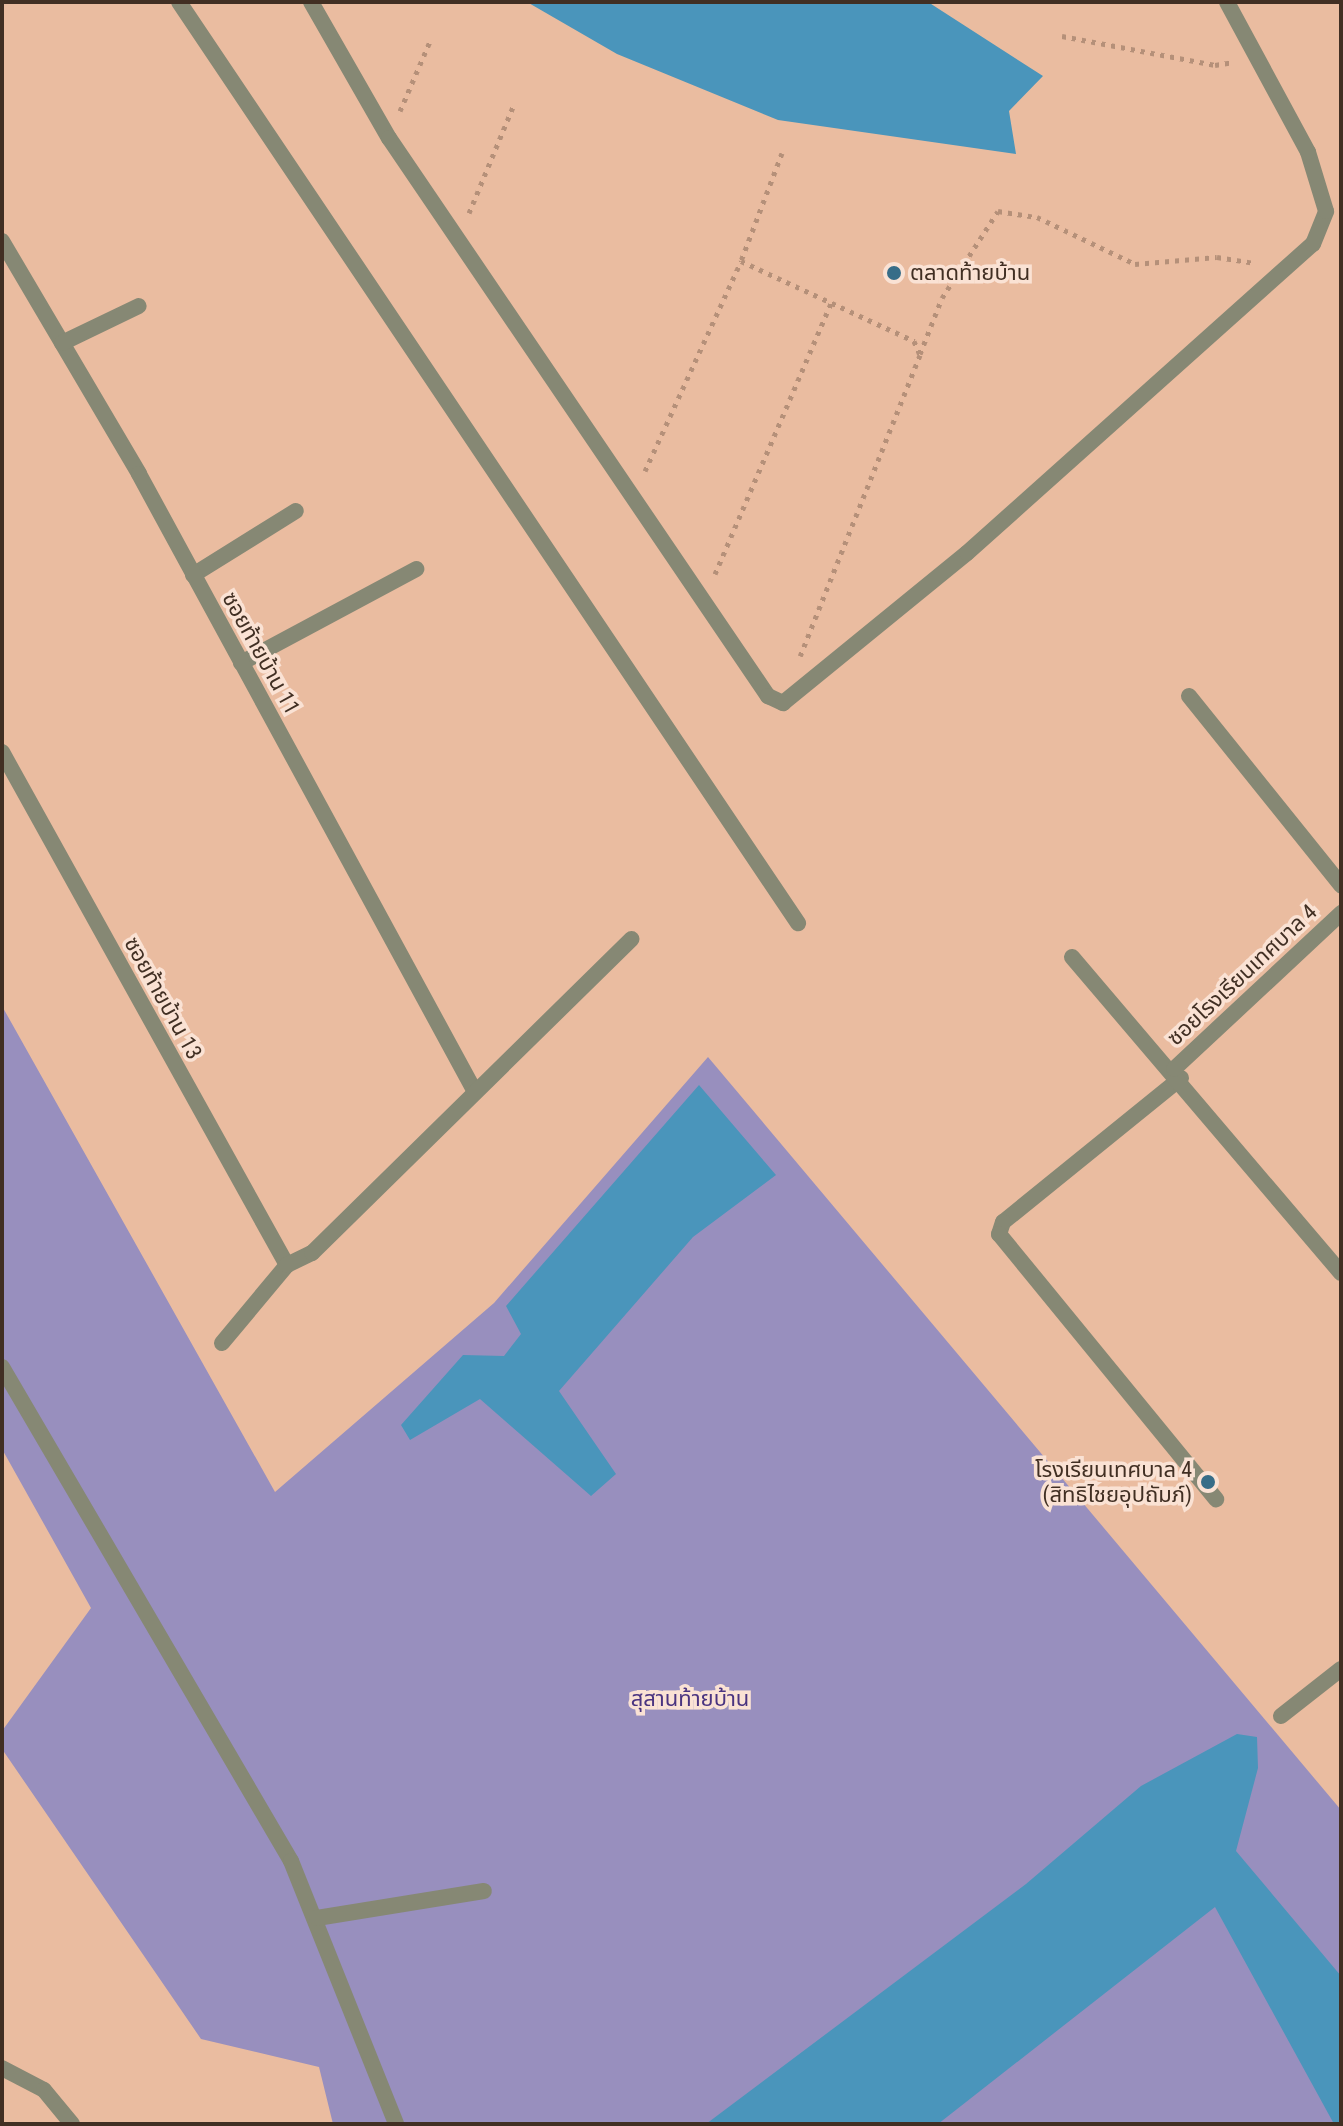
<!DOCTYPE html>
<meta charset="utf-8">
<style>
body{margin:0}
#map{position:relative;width:1343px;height:2126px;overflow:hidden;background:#eabca0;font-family:"Roboto Condensed","Noto Sans Thai",sans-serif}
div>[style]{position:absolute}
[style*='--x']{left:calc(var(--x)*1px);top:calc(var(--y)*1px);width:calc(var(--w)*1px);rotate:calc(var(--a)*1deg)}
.green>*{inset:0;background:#988fbe}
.water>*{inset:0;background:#4a95bb}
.path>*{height:5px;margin-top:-2.5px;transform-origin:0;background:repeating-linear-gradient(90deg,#b59079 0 4px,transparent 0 10px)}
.service>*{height:16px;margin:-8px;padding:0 8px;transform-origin:8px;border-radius:8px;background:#868874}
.minor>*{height:16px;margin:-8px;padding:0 8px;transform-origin:8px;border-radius:8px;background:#868874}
.dots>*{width:22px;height:22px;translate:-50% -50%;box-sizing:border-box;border:4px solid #fae2d4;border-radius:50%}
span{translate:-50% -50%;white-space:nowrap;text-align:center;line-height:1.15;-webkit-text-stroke:7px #fae2d4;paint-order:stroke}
.poi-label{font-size:22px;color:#412f23}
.left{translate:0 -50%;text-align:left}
.right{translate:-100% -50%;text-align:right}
.street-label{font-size:22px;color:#412f23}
.park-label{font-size:22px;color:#4a3480}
.frame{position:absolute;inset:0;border:4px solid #412f23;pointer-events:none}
</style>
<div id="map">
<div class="green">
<div style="clip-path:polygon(2px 1006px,275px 1492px,494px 1303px,708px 1057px,1341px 1810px,1341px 2124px,333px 2124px,319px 2067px,201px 2039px,2px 1749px,2px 1731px,91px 1608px,2px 1449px)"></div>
</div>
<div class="water">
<div style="clip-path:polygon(527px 2px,928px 2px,1043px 76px,1009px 111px,1016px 154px,778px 120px,617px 54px)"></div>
<div style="clip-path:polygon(699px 1085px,776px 1175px,693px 1237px,559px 1391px,616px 1474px,591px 1496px,480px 1399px,410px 1440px,401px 1425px,463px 1355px,504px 1356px,521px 1334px,506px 1306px)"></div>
<div style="clip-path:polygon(1237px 1734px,1257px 1737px,1258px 1768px,1236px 1851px,1341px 1976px,1341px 2124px,1334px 2124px,1215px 1907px,938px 2124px,706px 2124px,1026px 1884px,1141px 1786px)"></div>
</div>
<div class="path">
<div style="--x:1062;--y:36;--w:156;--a:10.7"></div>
<div style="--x:1215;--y:65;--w:19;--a:-9"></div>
<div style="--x:400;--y:111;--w:78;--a:-66.7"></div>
<div style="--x:782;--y:153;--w:116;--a:110.8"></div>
<div style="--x:741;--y:261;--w:191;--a:24.8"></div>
<div style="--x:914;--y:341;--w:15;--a:67"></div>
<div style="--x:920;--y:355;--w:324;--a:111.7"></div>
<div style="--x:469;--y:213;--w:115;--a:-67.5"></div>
<div style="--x:920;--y:354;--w:60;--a:-68.6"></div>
<div style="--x:942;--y:298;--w:103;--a:-57.2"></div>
<div style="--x:998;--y:211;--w:39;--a:9"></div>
<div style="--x:1037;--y:217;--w:109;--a:25.6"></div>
<div style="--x:1135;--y:264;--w:82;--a:-4.9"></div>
<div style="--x:1217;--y:257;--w:39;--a:9"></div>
<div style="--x:645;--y:471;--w:231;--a:-65.4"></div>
<div style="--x:715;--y:574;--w:295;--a:-66.8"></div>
</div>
<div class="service">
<div style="--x:179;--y:2;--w:1110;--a:56.1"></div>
<div style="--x:311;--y:2;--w:157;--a:60.2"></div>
<div style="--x:389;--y:138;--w:675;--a:55.82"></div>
<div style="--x:768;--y:696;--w:17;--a:25"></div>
<div style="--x:783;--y:703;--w:237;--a:-39.2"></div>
<div style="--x:967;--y:553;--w:464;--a:-41.8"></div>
<div style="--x:1313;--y:244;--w:35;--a:-68"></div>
<div style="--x:1326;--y:211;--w:62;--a:-107"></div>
<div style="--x:1308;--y:152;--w:170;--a:-118.4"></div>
<div style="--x:193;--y:575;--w:121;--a:-31.9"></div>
<div style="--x:241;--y:663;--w:199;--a:-28.2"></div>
<div style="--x:1181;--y:1078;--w:229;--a:141"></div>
<div style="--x:1003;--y:1222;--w:13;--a:108"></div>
<div style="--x:999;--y:1234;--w:343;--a:50.7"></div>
<div style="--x:2;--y:1367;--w:572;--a:59.67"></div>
<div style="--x:291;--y:1861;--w:283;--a:68.2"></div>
<div style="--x:317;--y:1918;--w:169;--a:-9.2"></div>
</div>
<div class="minor">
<div style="--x:2;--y:241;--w:270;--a:59.5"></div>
<div style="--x:139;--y:474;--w:701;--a:61.46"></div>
<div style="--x:62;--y:343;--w:85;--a:-25.7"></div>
<div style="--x:1189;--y:696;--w:243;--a:51.2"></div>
<div style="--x:2;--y:752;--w:587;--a:60.95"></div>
<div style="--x:1072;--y:957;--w:415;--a:49.6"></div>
<div style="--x:1174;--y:1069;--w:229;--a:-43"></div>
<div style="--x:222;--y:1343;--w:102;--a:-50.2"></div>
<div style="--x:287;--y:1265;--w:28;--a:-26"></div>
<div style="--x:312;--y:1253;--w:448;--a:-44.5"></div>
<div style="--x:1281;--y:1716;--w:76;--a:-38.1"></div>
<div style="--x:2;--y:2068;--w:47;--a:27.6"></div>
<div style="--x:44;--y:2090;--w:44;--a:50.5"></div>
</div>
<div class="dots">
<div style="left:894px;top:273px;background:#376d88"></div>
<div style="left:1208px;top:1482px;background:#376d88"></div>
</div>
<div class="poi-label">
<span class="left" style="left:910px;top:273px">ตลาดท้ายบ้าน</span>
<span class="right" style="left:1192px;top:1482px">โรงเรียนเทศบาล 4<br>(สิทธิไชยอุปถัมภ์)</span>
</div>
<div class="street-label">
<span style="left:261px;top:653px;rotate:61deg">ซอยท้ายบ้าน 11</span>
<span style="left:1242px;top:975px;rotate:-43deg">ซอยโรงเรียนเทศบาล 4</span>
<span style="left:163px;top:998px;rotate:61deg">ซอยท้ายบ้าน 13</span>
</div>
<div class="park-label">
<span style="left:690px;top:1699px">สุสานท้ายบ้าน</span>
</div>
<div class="frame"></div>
</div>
